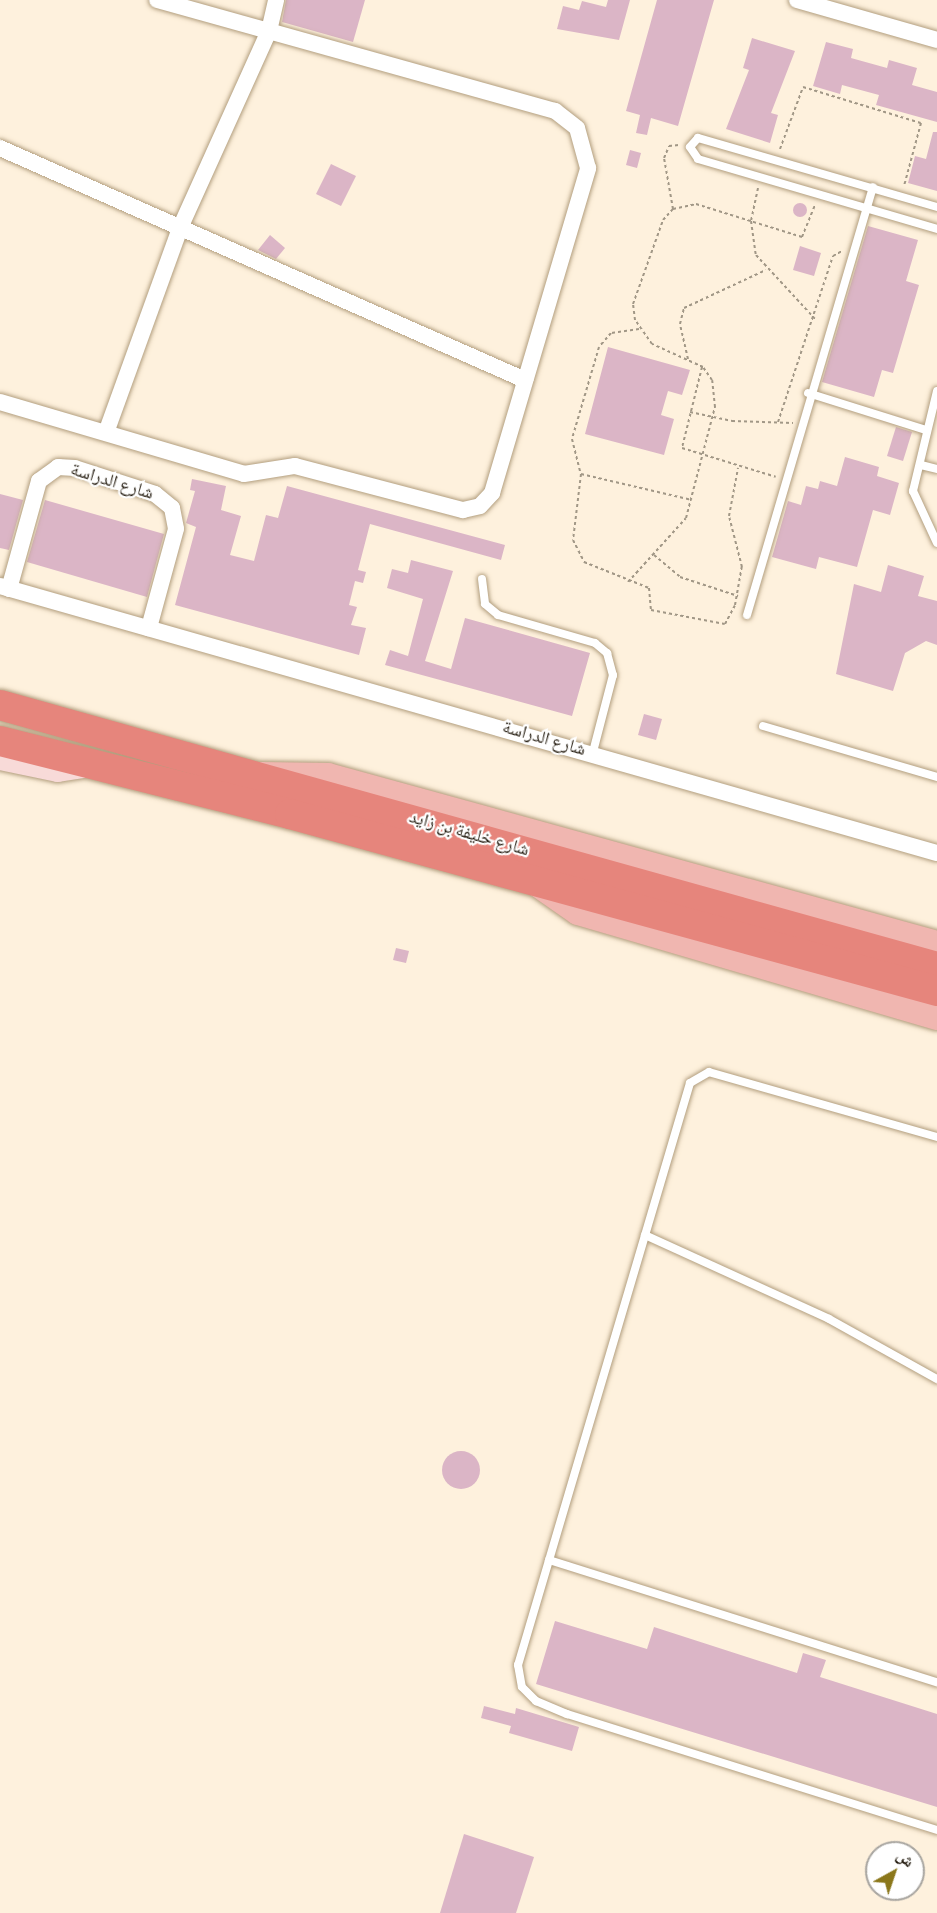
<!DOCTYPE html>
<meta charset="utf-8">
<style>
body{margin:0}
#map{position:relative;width:937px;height:1913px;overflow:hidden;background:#fef1dd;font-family:"Source Sans 3","Noto Naskh Arabic",sans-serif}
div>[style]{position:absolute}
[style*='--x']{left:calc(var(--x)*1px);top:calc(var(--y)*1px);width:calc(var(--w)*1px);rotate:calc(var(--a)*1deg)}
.building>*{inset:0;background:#dbb5c6}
.round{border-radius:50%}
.path>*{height:2px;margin-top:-1px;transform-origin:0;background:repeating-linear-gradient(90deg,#a19786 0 3px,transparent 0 6px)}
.roads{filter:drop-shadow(0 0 2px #b29e7e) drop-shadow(0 0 2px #b29e7e)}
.lane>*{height:8px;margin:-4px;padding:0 4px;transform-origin:4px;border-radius:4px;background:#fff}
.street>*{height:16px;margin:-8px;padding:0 8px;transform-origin:8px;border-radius:8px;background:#fff}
.secondary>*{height:22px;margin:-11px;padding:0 11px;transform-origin:11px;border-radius:11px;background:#f8dad8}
.primary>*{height:26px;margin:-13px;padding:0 13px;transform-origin:13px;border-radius:13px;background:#f0b6b0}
.highway>*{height:30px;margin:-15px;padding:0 15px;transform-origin:15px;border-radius:15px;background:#e6857c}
span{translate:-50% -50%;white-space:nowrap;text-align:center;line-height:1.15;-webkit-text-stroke:4.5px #fff;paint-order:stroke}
.street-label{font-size:18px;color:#251d11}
.north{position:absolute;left:865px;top:1841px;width:60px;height:60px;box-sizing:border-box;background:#fff;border:2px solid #a8a5a0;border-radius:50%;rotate:40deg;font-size:16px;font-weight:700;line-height:24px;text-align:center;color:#251d11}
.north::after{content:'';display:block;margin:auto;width:21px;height:27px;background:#8b771b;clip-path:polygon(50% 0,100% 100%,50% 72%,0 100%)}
</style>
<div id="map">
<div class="building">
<div style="clip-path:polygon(286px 0,365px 0,353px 42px,282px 22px)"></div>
<div style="clip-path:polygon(608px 0,630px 0,619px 40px,557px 29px,563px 6px,579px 10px,582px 1px,606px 7px)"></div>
<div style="clip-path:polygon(657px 0,714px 0,678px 126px,651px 118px,647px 135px,636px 133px,640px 115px,626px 111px)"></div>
<div style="clip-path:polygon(752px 38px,795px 51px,771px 113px,778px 115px,770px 143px,726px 129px,749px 70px,743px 68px)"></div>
<div style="clip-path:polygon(826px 42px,853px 49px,851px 58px,887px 68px,889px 60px,917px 68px,912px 85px,937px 92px,937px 122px,876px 105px,879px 95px,842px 85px,840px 94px,813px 86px)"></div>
<div style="clip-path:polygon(933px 132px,937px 132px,937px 191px,908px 183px,915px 156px,926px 159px)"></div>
<div style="clip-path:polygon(630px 150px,641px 153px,637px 168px,626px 165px)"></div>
<div style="clip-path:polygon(331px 164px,356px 176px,341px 206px,316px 194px)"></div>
<div class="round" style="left:793px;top:203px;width:14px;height:14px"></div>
<div style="clip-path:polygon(868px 226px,918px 240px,906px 281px,919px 285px,893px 373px,882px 370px,874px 397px,822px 382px)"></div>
<div style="clip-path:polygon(270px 235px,285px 248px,276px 259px,258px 250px)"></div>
<div style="clip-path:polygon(800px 246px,821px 253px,814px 276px,793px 270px)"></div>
<div style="clip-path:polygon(608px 347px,690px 370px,682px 395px,668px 391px,661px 415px,674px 419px,664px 455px,585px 434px)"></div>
<div style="clip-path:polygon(896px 427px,912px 432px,903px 461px,887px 456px)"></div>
<div style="clip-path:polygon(845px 457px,879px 467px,877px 476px,899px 483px,890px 515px,873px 510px,857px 567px,819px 557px,816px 569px,772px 557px,788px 501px,801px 505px,806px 486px,818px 489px,820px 481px,837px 486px)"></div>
<div style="clip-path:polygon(192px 479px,226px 486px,221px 510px,241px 516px,230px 555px,254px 561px,266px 515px,278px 518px,287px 486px,505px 545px,501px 560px,370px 524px,358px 570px,366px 572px,363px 583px,355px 581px,349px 605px,357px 607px,351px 625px,366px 628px,359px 655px,175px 605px,196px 527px,186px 523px,195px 491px,190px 490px)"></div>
<div style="clip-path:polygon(0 494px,23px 500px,9px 550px,0 548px)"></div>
<div style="clip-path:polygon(45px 500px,164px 534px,147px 597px,27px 562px)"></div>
<div style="clip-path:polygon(411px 560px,453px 571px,425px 661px,451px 669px,465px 618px,590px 653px,572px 716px,385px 665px,390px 650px,408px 656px,423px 599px,387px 588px,392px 569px,408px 573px)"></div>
<div style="clip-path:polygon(888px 565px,924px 576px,918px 596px,937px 601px,937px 645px,926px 641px,905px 653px,893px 691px,836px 674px,854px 584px,881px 592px)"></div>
<div style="clip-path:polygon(644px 714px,662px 719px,656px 740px,638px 735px)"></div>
<div style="clip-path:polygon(396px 948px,409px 951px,406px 963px,393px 960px)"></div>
<div class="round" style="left:442px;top:1451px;width:38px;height:38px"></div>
<div style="clip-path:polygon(555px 1621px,647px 1649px,654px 1627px,797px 1673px,803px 1653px,826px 1660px,820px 1677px,937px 1714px,937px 1807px,536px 1684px)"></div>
<div style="clip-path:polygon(484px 1706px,515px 1714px,516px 1708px,579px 1727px,572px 1751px,509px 1733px,511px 1726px,481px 1718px)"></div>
<div style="clip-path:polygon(464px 1834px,534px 1857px,516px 1913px,440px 1913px)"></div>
</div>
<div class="path">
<div style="--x:780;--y:149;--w:66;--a:-69.6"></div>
<div style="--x:803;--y:87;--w:123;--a:17"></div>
<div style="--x:921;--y:123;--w:65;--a:105.1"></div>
<div style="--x:758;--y:188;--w:34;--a:102"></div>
<div style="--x:751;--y:221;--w:34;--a:82"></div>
<div style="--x:756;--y:255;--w:87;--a:47.3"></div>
<div style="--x:673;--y:209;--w:52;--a:-100"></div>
<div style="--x:664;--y:158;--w:13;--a:-67"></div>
<div style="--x:669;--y:146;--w:10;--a:-6"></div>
<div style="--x:639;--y:329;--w:28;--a:172"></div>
<div style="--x:611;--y:333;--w:18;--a:131"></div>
<div style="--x:599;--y:347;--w:96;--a:106.4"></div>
<div style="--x:572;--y:439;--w:36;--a:76"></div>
<div style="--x:581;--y:474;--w:66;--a:96.9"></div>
<div style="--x:573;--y:540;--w:25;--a:63"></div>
<div style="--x:584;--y:562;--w:70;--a:21.8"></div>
<div style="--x:649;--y:588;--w:22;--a:85"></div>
<div style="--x:651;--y:610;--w:75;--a:10.7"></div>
<div style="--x:725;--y:624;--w:21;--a:-62"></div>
<div style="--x:735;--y:605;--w:39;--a:-80"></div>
<div style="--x:742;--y:567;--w:53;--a:-104.3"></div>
<div style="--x:729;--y:516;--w:49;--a:-79.4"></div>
<div style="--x:688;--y:359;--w:36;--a:-103"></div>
<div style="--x:680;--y:324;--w:16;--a:-76"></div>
<div style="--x:684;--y:308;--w:90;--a:-24.9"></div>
<div style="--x:702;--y:367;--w:83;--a:103.9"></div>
<div style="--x:682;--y:448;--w:98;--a:17.1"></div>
<div style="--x:690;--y:412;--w:43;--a:12.1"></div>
<div style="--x:732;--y:421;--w:61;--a:1.9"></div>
<div style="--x:778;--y:422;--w:175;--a:-71.7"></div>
<div style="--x:833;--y:256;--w:10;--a:-29"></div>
<div style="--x:581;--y:474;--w:114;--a:13.2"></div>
<div style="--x:654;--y:555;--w:34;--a:40"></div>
<div style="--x:680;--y:577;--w:61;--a:18.1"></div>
<div style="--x:628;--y:582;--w:86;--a:-47.8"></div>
<div style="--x:686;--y:518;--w:115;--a:-75.4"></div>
<div style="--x:715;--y:407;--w:27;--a:-96"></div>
<div style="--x:712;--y:380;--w:16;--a:-125"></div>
<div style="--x:703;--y:367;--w:56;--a:-155.7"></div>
<div style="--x:652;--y:344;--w:29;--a:-125"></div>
<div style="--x:635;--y:320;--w:16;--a:-97"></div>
<div style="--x:633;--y:304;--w:89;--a:-70.3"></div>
<div style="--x:663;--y:220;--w:15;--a:-48"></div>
<div style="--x:673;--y:209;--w:24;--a:-12"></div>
<div style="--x:696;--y:204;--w:111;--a:17.3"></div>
<div style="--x:802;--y:237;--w:35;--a:-68"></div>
</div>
<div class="roads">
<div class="lane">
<div style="--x:937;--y:207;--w:249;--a:-163.9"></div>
<div style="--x:698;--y:138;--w:12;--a:132"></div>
<div style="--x:690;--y:147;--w:14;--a:56"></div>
<div style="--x:698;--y:159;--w:249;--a:16.3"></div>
<div style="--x:937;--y:391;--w:103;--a:103.5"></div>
<div style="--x:913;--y:491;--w:57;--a:65.2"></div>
<div style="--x:808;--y:393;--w:124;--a:17.4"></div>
<div style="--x:921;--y:465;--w:16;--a:14"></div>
<div style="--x:482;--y:579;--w:25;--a:83"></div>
<div style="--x:485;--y:604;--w:17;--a:40"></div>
<div style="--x:498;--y:615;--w:101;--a:16.1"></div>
<div style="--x:595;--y:643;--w:16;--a:40"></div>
<div style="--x:607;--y:653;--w:23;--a:75"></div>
<div style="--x:613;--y:675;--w:80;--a:104.6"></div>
<div style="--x:747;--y:615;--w:446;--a:-73.6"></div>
<div style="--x:763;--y:726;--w:181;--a:16.3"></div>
<div style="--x:937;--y:1137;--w:237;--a:-164.1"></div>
<div style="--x:709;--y:1072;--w:22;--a:150"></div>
<div style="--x:690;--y:1083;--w:607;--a:106.46"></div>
<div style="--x:518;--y:1665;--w:22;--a:80"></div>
<div style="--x:522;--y:1687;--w:20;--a:45"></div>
<div style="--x:536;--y:1701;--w:34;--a:23"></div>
<div style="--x:567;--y:1714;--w:388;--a:17.4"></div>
<div style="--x:645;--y:1235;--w:202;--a:24.5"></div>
<div style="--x:829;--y:1319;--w:124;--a:29.1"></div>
<div style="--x:549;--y:1560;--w:407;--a:17.5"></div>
</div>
<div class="street">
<div style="--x:797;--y:0;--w:146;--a:15.9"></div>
<div style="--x:0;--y:148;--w:574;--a:23.84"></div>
<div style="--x:0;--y:402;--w:254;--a:16.4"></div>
<div style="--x:244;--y:474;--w:52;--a:-8.9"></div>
<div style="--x:295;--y:466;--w:174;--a:14.7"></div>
<div style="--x:463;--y:510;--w:17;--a:-13"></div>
<div style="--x:480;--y:506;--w:18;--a:-47"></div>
<div style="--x:492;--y:493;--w:339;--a:-73.5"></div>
<div style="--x:588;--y:168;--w:41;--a:-105.4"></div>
<div style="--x:577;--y:128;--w:28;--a:-142"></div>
<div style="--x:555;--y:111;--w:413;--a:-164.4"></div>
<div style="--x:107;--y:430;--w:215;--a:-70.1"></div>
<div style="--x:180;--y:228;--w:216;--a:-65.7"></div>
<div style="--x:269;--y:31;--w:32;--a:-77"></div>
<div style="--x:0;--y:586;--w:974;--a:15.91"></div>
<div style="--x:9;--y:589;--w:112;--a:-74.5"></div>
<div style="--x:39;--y:481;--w:24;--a:-36"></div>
<div style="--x:58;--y:467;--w:17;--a:3"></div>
<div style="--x:75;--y:468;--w:84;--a:18"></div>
<div style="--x:155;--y:494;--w:22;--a:39"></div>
<div style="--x:172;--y:508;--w:21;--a:79"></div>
<div style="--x:176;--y:529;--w:103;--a:105.3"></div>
</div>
<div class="secondary">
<div style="--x:0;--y:759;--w:59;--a:11.7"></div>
<div style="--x:58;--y:771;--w:31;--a:-9"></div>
</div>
<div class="primary">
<div style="--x:262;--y:775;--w:66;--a:0.9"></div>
<div style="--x:328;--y:776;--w:632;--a:15.42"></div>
<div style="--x:535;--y:882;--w:52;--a:34.9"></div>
<div style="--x:578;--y:912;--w:374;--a:16.3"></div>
</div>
<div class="highway">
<div style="--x:0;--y:705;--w:973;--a:15.62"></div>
<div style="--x:0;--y:741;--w:299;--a:14.1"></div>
<div style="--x:290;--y:814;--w:671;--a:15.3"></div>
</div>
</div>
<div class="street-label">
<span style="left:112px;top:482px;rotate:17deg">شارع الدراسة</span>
<span style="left:544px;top:739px;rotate:16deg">شارع الدراسة</span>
<span style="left:469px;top:834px;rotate:16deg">شارع خليفة بن زايد</span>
</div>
<div class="north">ش</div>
</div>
